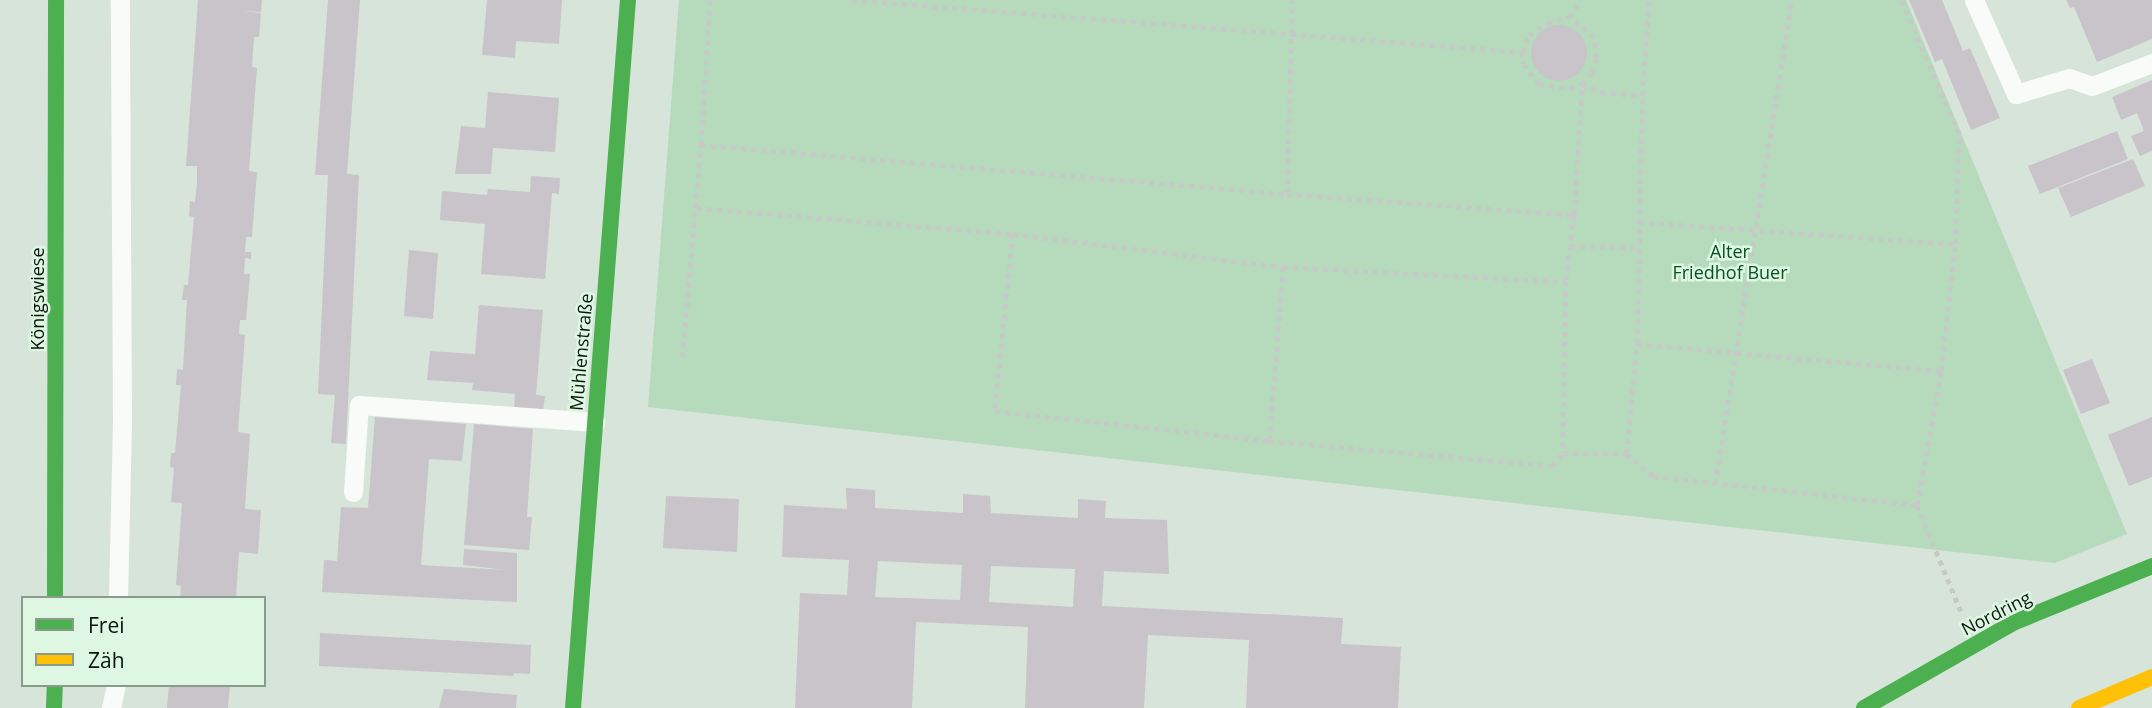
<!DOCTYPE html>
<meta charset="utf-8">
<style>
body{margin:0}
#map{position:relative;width:2152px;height:708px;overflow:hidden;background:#d7e4d9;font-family:"Open Sans",sans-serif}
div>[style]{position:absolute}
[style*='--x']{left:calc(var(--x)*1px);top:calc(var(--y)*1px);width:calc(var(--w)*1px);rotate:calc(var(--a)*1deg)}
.green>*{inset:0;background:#b5dbbc}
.building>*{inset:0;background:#c8c4c9}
.round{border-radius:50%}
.path>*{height:4.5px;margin-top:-2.25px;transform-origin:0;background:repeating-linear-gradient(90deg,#c6cac6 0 5px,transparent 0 10px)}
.lane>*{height:19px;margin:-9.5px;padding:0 9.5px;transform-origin:9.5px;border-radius:9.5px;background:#f9fbf9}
.fast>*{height:16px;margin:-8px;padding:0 8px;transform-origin:8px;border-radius:8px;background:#4caf50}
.slow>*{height:16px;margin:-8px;padding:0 8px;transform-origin:8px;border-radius:8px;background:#ffc107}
span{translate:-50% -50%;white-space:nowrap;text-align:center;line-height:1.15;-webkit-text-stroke:5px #def7e2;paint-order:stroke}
.park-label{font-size:18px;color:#085022}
.street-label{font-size:18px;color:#0a130c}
.legend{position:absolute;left:21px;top:596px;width:245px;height:91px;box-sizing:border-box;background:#def7e2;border:2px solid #899c8c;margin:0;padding:9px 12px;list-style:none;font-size:21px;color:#0a130c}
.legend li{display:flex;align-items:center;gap:14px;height:35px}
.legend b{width:35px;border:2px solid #899c8c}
</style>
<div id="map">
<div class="green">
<div style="clip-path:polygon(679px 0,1906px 0,2127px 534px,2055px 563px,648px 407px)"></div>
</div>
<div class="building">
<div style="clip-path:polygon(198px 0,262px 0,261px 12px,241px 11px,261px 13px,259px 37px,254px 37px,252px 67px,257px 68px,249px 171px,257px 172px,252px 237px,246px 237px,245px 252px,251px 252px,251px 259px,245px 258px,244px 274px,250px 274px,246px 320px,240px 320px,239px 334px,245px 335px,238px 432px,250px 434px,245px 509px,261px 510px,258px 554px,239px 552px,236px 598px,180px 598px,181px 586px,176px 585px,182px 503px,171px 502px,174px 468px,170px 467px,171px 453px,175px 453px,181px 385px,176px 385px,177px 369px,183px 370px,187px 300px,182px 300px,184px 285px,188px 285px,194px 217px,189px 216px,190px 201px,195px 202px,197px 184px,197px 166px,186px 166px)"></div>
<div style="clip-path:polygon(328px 0,360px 0,347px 174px,359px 175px,346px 444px,331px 443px,335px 395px,318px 394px,328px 175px,315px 175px)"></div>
<div style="clip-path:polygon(487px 0,562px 0,559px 44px,516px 41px,515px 58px,482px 55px)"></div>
<div style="clip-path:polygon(1909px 0,1942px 0,1963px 51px,1970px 48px,2000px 118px,1971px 130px,1942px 59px,1935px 62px)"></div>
<div style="clip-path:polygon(2066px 0,2152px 0,2152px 39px,2097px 62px,2074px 7px,2070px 8px)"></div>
<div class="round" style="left:1531px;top:25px;width:56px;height:56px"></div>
<div style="clip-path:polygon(2152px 80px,2152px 151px,2140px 156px,2131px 136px,2144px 131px,2137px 113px,2121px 120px,2112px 97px)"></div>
<div style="clip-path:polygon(488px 92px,559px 98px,555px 152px,493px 148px,491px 174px,455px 174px,461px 126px,485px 128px)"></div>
<div style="clip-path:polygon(2117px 131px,2128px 159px,2040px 194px,2028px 166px)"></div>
<div style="clip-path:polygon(2133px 159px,2145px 186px,2071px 217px,2058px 188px)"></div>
<div style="clip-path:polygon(531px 176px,560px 178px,559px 194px,552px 193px,545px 279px,481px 274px,485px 224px,440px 220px,442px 191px,487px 195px,488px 189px,530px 192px)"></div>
<div style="clip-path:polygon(409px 250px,438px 253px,433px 319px,404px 316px)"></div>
<div style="clip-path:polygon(479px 305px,543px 310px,536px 395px,545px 396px,543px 411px,514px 409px,515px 394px,472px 390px,473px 383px,427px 380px,430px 351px,475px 354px)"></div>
<div style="clip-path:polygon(2092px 359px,2110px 403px,2081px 414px,2063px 370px)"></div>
<div style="clip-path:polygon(375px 417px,466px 424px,462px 461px,429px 459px,421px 565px,506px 570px,463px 565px,464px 549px,517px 553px,517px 602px,322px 592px,324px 560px,337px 561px,341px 507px,368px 508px)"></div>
<div style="clip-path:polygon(2152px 417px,2152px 477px,2129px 486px,2108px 435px)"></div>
<div style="clip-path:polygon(474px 424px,533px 429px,527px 517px,532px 517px,529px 550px,464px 545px)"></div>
<div style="clip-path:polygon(evenodd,846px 488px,875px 490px,875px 508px,963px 513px,963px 494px,990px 496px,991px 513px,1078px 518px,1078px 499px,1106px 501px,1105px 518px,1167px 520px,1169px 574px,1104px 571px,1102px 606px,1343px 618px,1341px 644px,1401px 647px,1398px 708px,1246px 708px,1249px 640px,1148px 635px,1144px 708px,1025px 708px,1028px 627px,916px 622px,912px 708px,795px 708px,800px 593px,847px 595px,849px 560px,782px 557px,784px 505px,847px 509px,846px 488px,878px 561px,962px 565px,960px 600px,875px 597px,878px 561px,846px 488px,991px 566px,1075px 569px,1073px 607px,989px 602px,991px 566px)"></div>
<div style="clip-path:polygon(666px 496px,739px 499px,737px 552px,663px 548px)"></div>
<div style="clip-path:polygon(320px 633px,531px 645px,530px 674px,514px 673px,513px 676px,319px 666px)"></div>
<div style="clip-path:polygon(169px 685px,230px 685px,228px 708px,167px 708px)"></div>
<div style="clip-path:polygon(444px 689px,517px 695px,516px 708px,439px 708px)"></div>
</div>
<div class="path">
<div style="--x:852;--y:0;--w:672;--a:4.44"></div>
<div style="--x:1522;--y:52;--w:12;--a:81"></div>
<div style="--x:1524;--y:64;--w:25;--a:53"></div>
<div style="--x:1539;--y:84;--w:31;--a:9"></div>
<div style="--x:1570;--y:89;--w:13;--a:-23"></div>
<div style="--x:1582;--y:84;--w:15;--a:-48"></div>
<div style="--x:1592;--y:73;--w:16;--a:-75"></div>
<div style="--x:1596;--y:58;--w:21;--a:-95"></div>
<div style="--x:1594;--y:37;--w:32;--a:-141"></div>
<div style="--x:1569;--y:17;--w:21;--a:-55"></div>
<div style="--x:1522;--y:52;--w:18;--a:-68"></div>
<div style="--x:1529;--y:35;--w:22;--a:-34"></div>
<div style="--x:1547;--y:23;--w:23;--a:-15"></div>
<div style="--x:1582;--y:84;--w:21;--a:23"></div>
<div style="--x:1601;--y:92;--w:41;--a:5.6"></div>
<div style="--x:701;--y:145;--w:145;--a:-86.4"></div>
<div style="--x:1287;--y:194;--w:194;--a:-88.5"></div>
<div style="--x:697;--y:208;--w:317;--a:4.7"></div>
<div style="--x:1013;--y:234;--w:272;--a:7"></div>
<div style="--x:1283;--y:267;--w:283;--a:3"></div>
<div style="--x:1574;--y:215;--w:130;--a:-86.5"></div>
<div style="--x:1639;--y:222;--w:317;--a:4"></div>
<div style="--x:1013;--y:234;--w:178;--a:95.8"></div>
<div style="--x:995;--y:411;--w:276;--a:6.2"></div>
<div style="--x:1269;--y:441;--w:284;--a:5"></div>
<div style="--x:1552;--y:466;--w:17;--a:-50"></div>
<div style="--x:1563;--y:453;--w:63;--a:0.9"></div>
<div style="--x:1626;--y:454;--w:35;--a:39"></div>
<div style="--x:1653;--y:476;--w:266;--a:6.3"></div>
<div style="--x:1917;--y:505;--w:136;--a:-79.8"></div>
<div style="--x:1941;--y:371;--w:128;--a:-83.7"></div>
<div style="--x:1955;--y:244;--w:110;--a:-87.9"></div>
<div style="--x:1959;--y:134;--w:146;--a:-113.4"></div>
<div style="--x:1570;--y:246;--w:69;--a:0.8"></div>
<div style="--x:1637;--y:344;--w:305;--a:5.1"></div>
<div style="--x:682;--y:357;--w:213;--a:-84.9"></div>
<div style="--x:701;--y:145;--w:588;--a:4.78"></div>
<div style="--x:1287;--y:194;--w:288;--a:4.2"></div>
<div style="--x:1574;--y:215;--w:67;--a:96.8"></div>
<div style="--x:1566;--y:282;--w:171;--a:91"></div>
<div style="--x:1269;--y:441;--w:175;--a:-85.4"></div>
<div style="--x:1626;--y:454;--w:111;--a:-84.3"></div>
<div style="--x:1637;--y:344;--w:248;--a:-88.8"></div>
<div style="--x:1642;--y:96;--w:96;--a:-85.8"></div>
<div style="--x:1715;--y:484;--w:490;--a:-81"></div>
<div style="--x:1917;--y:505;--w:115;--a:67.5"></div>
</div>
<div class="lane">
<div style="--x:1974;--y:0;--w:103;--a:65.9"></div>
<div style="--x:2016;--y:94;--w:55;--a:-16.8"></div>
<div style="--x:2069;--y:78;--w:24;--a:19"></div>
<div style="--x:2092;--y:86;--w:64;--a:-21"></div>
<div style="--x:353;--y:492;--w:87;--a:-86.1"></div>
<div style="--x:359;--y:405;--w:237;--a:4.1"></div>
<div style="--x:118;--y:598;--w:178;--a:-88.7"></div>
<div style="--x:122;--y:420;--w:420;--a:-90.3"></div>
<div style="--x:111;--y:708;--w:24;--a:-78"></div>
</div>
<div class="fast">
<div style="--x:55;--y:598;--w:598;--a:-89.9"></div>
<div style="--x:54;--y:708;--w:23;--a:-88"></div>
<div style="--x:573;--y:708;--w:710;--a:-85.56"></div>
<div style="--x:1864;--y:708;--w:174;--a:-29.7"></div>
<div style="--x:2015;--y:622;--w:148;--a:-22.2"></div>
</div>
<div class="slow">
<div style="--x:2079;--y:708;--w:79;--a:-23"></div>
</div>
<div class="park-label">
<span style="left:1730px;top:262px">Alter<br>Friedhof Buer</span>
</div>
<div class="street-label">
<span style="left:37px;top:299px;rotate:-90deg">Königswiese</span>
<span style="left:581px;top:352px;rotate:-85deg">Mühlenstraße</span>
<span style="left:1996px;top:613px;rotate:-27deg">Nordring</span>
</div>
<ul class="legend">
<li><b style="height:9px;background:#4caf50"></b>Frei</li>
<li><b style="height:9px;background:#ffc107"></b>Zäh</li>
</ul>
</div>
